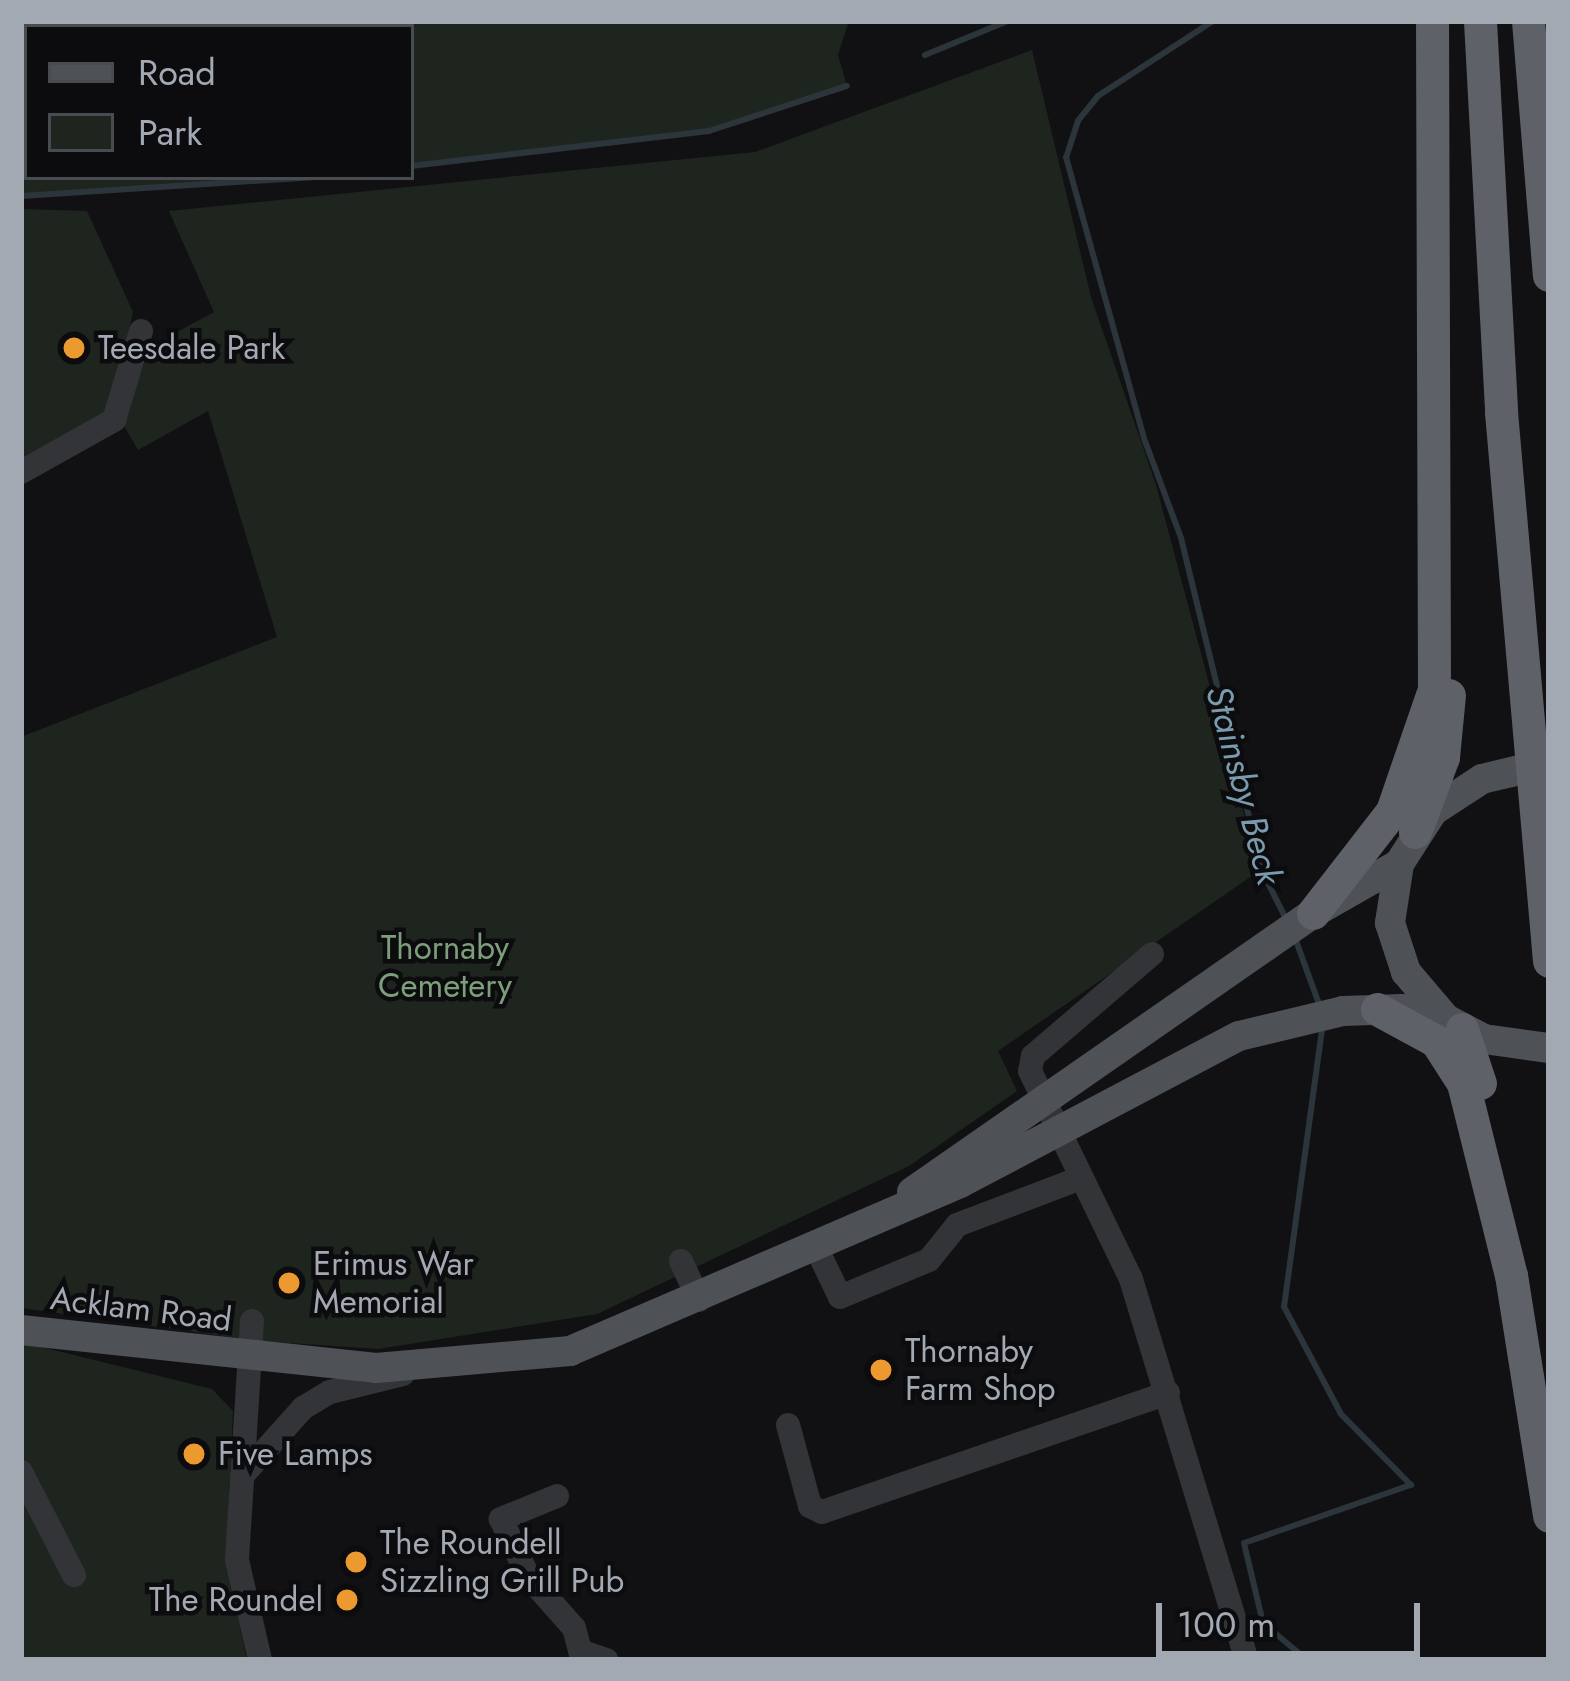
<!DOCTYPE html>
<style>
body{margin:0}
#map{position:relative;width:1570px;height:1681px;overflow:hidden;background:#111113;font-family:Jost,sans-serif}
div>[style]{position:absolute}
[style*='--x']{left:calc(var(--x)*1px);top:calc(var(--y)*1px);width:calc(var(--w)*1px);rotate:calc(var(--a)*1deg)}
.green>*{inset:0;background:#1e251e}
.stream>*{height:6px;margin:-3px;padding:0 3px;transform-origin:3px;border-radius:3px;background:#2b353b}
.minor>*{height:24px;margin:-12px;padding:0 12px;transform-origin:12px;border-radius:12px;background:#323437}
.major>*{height:30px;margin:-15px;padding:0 15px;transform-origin:15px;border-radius:15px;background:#4e5156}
.highway>*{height:33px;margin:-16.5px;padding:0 16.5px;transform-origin:16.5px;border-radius:16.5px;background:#5e6268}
.dots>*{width:33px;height:33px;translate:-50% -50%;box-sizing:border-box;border:6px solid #0c0c0e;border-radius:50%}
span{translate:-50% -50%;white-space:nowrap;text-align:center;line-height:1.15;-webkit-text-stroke:9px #0c0c0e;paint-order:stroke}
.poi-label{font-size:33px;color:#a3a9b3}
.left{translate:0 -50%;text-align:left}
.right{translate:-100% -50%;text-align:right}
.park-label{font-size:33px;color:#7c9e7a}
.street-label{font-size:33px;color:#a3a9b3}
.water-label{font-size:36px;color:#7a9bae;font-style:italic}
.frame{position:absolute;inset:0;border:24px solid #a3a9b3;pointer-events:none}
.legend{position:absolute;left:24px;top:24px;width:390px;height:156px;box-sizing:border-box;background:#0c0c0e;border:3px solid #484b50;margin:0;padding:15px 21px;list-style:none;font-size:36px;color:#a3a9b3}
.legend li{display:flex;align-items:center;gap:24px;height:60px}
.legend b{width:60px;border:3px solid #484b50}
.scale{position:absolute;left:1156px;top:1603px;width:264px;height:54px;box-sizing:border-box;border:6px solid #a3a9b3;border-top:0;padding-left:15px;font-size:36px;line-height:42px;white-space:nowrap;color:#a3a9b3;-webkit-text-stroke:9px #0c0c0e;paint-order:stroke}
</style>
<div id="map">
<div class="green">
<div style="clip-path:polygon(21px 21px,849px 21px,838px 55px,847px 86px,709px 131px,411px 166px,411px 27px,27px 27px,27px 177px,312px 177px,21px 196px)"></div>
<div style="clip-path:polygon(1032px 50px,1091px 297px,1156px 485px,1259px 871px,998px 1051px,1017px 1091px,909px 1166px,597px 1314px,378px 1349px,260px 1341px,21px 1308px,21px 737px,277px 637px,208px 411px,138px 450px,122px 422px,151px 346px,214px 312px,169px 211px,755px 152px)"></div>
<div style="clip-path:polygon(21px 209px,87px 211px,133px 312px,112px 408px,21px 458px)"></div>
<div style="clip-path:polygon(21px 1342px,212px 1389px,233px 1411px,226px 1563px,247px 1660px,21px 1660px)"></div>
</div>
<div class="stream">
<div style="--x:1213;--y:21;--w:137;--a:146.9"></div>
<div style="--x:1098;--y:96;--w:32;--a:129"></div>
<div style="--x:1078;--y:121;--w:38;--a:108"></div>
<div style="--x:1066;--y:157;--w:295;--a:74.5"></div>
<div style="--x:1145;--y:441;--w:103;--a:69.6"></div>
<div style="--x:1181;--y:538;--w:343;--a:76.3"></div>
<div style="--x:1262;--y:871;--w:56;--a:63.4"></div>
<div style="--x:925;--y:55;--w:90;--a:-22.3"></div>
<div style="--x:411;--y:166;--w:300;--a:-6.7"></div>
<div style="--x:709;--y:131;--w:145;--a:-18.1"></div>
<div style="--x:21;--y:196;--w:292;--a:-3.7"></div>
<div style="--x:1295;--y:938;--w:70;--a:70"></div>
<div style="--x:1307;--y:1660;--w:57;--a:-139.9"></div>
<div style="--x:1263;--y:1623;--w:82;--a:-103.4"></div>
<div style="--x:1244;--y:1543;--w:177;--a:-19.2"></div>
<div style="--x:1411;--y:1485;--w:100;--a:-134.6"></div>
<div style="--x:1341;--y:1414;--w:121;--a:-118"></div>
<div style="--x:1284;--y:1307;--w:281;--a:-82.2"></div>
</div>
<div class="minor">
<div style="--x:21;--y:472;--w:107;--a:-29.2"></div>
<div style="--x:114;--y:420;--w:93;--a:-73.1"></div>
<div style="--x:1152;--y:954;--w:157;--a:139.4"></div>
<div style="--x:1033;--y:1056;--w:15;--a:101"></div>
<div style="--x:1030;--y:1071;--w:231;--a:64.1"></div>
<div style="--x:1131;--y:1279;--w:398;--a:73.1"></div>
<div style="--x:816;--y:1247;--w:55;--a:64.4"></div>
<div style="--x:840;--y:1297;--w:96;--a:-22.6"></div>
<div style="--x:929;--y:1260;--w:45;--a:-51.3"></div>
<div style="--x:957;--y:1225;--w:133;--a:-20.8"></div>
<div style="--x:681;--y:1261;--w:43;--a:65.2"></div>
<div style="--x:252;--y:1321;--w:239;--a:93.6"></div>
<div style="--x:237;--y:1560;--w:103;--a:77"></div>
<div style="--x:788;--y:1425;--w:84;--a:74.8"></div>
<div style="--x:810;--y:1506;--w:13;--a:27"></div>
<div style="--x:822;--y:1512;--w:366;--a:-19"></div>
<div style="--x:21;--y:1472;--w:116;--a:62.8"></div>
<div style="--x:242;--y:1476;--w:91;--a:-48.1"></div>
<div style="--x:303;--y:1408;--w:31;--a:-31"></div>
<div style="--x:330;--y:1392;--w:75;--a:-13.9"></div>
<div style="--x:557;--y:1496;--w:61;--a:157.7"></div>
<div style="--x:501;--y:1519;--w:63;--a:64.7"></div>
<div style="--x:528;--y:1576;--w:69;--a:48.5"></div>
<div style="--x:574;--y:1628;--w:24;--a:75"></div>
<div style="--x:580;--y:1651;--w:28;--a:19"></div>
</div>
<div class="major">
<div style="--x:1549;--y:763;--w:69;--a:166.6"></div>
<div style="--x:1482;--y:779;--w:59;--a:146.9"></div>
<div style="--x:1433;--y:811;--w:63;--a:122.7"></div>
<div style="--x:1399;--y:864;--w:60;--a:98.7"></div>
<div style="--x:1390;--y:923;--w:52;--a:71.9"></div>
<div style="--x:1406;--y:972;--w:62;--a:49.6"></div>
<div style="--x:1446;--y:1019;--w:43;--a:27.8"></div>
<div style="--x:1484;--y:1039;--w:66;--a:7.9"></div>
<div style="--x:912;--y:1192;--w:489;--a:-34.8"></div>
<div style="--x:1313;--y:913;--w:99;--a:-29.7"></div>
<div style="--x:21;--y:1330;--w:357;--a:6.1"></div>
<div style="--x:376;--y:1368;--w:195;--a:-5"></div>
<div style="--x:570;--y:1351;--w:425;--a:-23.3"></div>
<div style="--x:960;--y:1183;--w:315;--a:-27.8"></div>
<div style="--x:1239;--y:1036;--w:107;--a:-13.5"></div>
<div style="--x:1343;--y:1011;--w:59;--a:-1.9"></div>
<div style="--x:1402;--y:1009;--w:45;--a:12.8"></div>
</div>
<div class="highway">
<div style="--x:1480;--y:21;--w:392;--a:86.9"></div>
<div style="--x:1501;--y:412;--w:551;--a:85"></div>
<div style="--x:1528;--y:21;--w:255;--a:85.3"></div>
<div style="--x:1415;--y:832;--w:80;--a:-69.5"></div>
<div style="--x:1443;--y:757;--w:62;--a:-84.5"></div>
<div style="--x:1313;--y:913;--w:129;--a:-52.2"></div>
<div style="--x:1392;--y:811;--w:129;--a:-71"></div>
<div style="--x:1434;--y:689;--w:668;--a:-90.17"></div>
<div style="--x:1377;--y:1009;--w:67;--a:28.5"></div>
<div style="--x:1436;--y:1041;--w:50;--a:57.3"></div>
<div style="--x:1463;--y:1083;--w:198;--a:76"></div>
<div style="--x:1511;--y:1275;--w:244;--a:81"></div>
<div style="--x:1462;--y:1029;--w:57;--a:71.6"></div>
</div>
<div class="dots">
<div style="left:74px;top:348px;background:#ec9930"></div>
<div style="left:289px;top:1283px;background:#ec9930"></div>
<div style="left:881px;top:1370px;background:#ec9930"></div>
<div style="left:194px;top:1454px;background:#ec9930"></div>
<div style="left:356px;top:1562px;background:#ec9930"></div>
<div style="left:347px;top:1600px;background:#ec9930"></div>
</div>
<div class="poi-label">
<span class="left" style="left:98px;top:348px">Teesdale Park</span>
<span class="left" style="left:313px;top:1283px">Erimus War<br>Memorial</span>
<span class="left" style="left:905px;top:1370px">Thornaby<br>Farm Shop</span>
<span class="left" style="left:218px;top:1454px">Five Lamps</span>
<span class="left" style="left:380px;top:1562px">The Roundell<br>Sizzling Grill Pub</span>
<span class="right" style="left:323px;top:1600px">The Roundel</span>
</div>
<div class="park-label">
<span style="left:445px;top:967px">Thornaby<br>Cemetery</span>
</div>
<div class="street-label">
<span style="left:141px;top:1309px;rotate:7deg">Acklam Road</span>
</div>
<div class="water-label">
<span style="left:1244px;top:785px;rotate:75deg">Stainsby Beck</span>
</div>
<div class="frame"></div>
<ul class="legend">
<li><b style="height:15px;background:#4e5156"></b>Road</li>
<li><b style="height:33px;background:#1e251e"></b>Park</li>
</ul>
<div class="scale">100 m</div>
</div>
